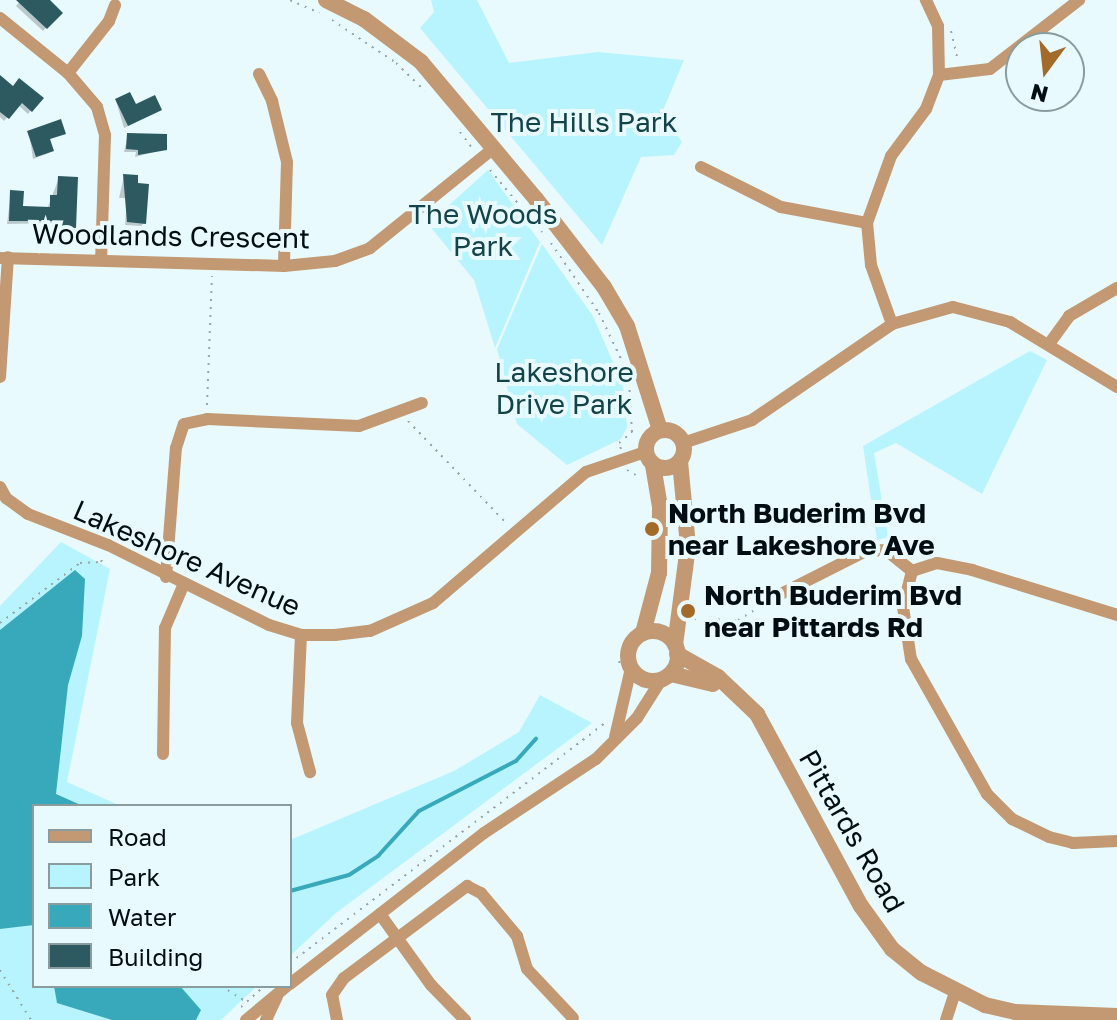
<!DOCTYPE html>
<style>
body{margin:0}
#map{position:relative;width:1117px;height:1020px;overflow:hidden;background:#e8fafe;font-family:"Golos Text",sans-serif}
div>[style]{position:absolute}
[style*='--x']{left:calc(var(--x)*1px);top:calc(var(--y)*1px);width:calc(var(--w)*1px);rotate:calc(var(--a)*1deg)}
.green>*{inset:0;background:#b8f4fe}
.water>*{inset:0;background:#38a9ba}
.shadow>*{inset:0;background:#0003}
.stream>*{height:4px;margin:-2px;padding:0 2px;transform-origin:2px;border-radius:2px;background:#38a9ba}
.building>*{inset:0;background:#2d5960}
.path>*{height:2px;margin-top:-1px;transform-origin:0;background:repeating-linear-gradient(90deg,#96a6aa 0 2px,transparent 0 8px)}
.minor>*{height:12px;margin:-6px;padding:0 6px;transform-origin:6px;border-radius:6px;background:#c29972}
.tertiary>*{height:16px;margin:-8px;padding:0 8px;transform-origin:8px;border-radius:8px;background:#c29972}
.tertiary>.ring{margin:-8px;padding:0;box-sizing:content-box;background:none;border:16px solid #c29972;border-radius:50%}
.dots>*{width:22px;height:22px;translate:-50% -50%;box-sizing:border-box;border:4px solid #e8fafe;border-radius:50%}
span{translate:-50% -50%;white-space:nowrap;text-align:center;line-height:1.15;-webkit-text-stroke:8px #e8fafe;paint-order:stroke}
.park-label{font-size:28px;color:#13444b}
.street-label{font-size:28px;color:#000e11}
.poi-label{font-size:28px;color:#000e11;font-weight:700}
.left{translate:0 -50%;text-align:left}
.legend{position:absolute;left:32px;top:804px;width:260px;height:184px;box-sizing:border-box;background:#e8fafe;border:2px solid #8b9c9f;margin:0;padding:10px 14px;list-style:none;font-size:24px;color:#000e11}
.legend li{display:flex;align-items:center;gap:16px;height:40px}
.legend b{width:40px;border:2px solid #8b9c9f}
.north{position:absolute;left:1005px;top:32px;width:80px;height:80px;box-sizing:border-box;background:#e8fafe;border:2px solid #8b9c9f;border-radius:50%;rotate:195deg;font-size:22px;font-weight:700;line-height:32px;text-align:center;color:#000e11}
.north::after{content:'';display:block;margin:auto;width:28px;height:36px;background:#a46a2a;clip-path:polygon(50% 0,100% 100%,50% 72%,0 100%)}
</style>
<div id="map">
<div class="green">
<div style="clip-path:polygon(431px 0,477px 0,509px 63px,598px 52px,684px 60px,662px 113px,682px 142px,674px 155px,641px 157px,602px 245px,420px 28px,434px 12px)"></div>
<div style="clip-path:polygon(488px 170px,540px 242px,495px 348px,474px 280px,428px 224px)"></div>
<div style="clip-path:polygon(542px 244px,593px 316px,623px 385px,627px 427px,621px 439px,567px 465px,517px 424px,497px 349px)"></div>
<div style="clip-path:polygon(1030px 351px,1047px 360px,982px 494px,896px 443px,874px 453px,888px 537px,877px 540px,863px 446px)"></div>
<div style="clip-path:polygon(61px 542px,110px 569px,67px 782px,121px 806px,34px 806px,34px 986px,257px 986px,221px 1020px,0 1020px,0 606px)"></div>
<div style="clip-path:polygon(540px 695px,592px 723px,336px 913px,290px 956px,290px 840px,454px 771px,519px 732px)"></div>
</div>
<div class="water">
<div style="clip-path:polygon(75px 570px,85px 579px,82px 636px,68px 685px,56px 794px,83px 806px,34px 806px,34px 925px,0 929px,0 630px)"></div>
<div style="clip-path:polygon(54px 986px,180px 986px,201px 1010px,196px 1020px,112px 1020px,57px 1003px)"></div>
</div>
<div class="shadow">
<div style="clip-path:polygon(21px 0,47px 0,60px 13px,43px 31px,16px 6px)"></div>
<div style="clip-path:polygon(0 77px,13px 88px,41px 98px,28px 114px,18px 105px,4px 121px,0 117px)"></div>
<div style="clip-path:polygon(116px 101px,135px 107px,160px 110px,124px 128px)"></div>
<div style="clip-path:polygon(29px 132px,64px 133px,48px 140px,49px 153px,33px 159px)"></div>
<div style="clip-path:polygon(128px 135px,165px 149px,135px 157px,136px 152px,124px 152px)"></div>
<div style="clip-path:polygon(124px 176px,144px 223px,141px 226px,125px 225px,127px 198px,119px 198px)"></div>
<div style="clip-path:polygon(59px 178px,71px 231px,52px 230px,52px 223px,7px 224px,11px 192px,21px 208px,47px 209px)"></div>
</div>
<div class="stream">
<div style="--x:290;--y:891;--w:61;--a:-15.2"></div>
<div style="--x:349;--y:875;--w:35;--a:-33"></div>
<div style="--x:378;--y:856;--w:61;--a:-47.7"></div>
<div style="--x:419;--y:811;--w:109;--a:-27.3"></div>
<div style="--x:516;--y:761;--w:30;--a:-48"></div>
</div>
<div class="building">
<div style="clip-path:polygon(16px 0,50px 0,63px 13px,47px 29px)"></div>
<div style="clip-path:polygon(0 75px,13px 86px,19px 78px,44px 98px,32px 112px,22px 103px,9px 119px,0 112px)"></div>
<div style="clip-path:polygon(130px 92px,136px 104px,155px 95px,162px 110px,128px 126px,115px 99px)"></div>
<div style="clip-path:polygon(61px 119px,66px 134px,50px 139px,54px 151px,36px 157px,27px 131px)"></div>
<div style="clip-path:polygon(127px 133px,167px 134px,167px 150px,138px 155px,138px 150px,126px 149px)"></div>
<div style="clip-path:polygon(123px 174px,138px 175px,138px 183px,149px 184px,146px 224px,127px 222px)"></div>
<div style="clip-path:polygon(58px 176px,78px 177px,76px 228px,54px 227px,55px 221px,9px 221px,10px 190px,24px 191px,23px 206px,50px 207px,50px 195px,57px 195px)"></div>
</div>
<div class="path">
<div style="--x:290;--y:0;--w:32;--a:24"></div>
<div style="--x:332;--y:20;--w:77;--a:33.9"></div>
<div style="--x:396;--y:63;--w:40;--a:44"></div>
<div style="--x:951;--y:31;--w:26;--a:77"></div>
<div style="--x:460;--y:132;--w:21;--a:53"></div>
<div style="--x:490;--y:170;--w:81;--a:50"></div>
<div style="--x:551;--y:243;--w:85;--a:55.6"></div>
<div style="--x:599;--y:313;--w:53;--a:64.4"></div>
<div style="--x:207;--y:405;--w:129;--a:-87.8"></div>
<div style="--x:408;--y:421;--w:141;--a:46.1"></div>
<div style="--x:621;--y:449;--w:6;--a:-108"></div>
<div style="--x:619;--y:443;--w:17;--a:-40"></div>
<div style="--x:632;--y:432;--w:50;--a:-93.4"></div>
<div style="--x:627;--y:470;--w:14;--a:30"></div>
<div style="--x:694;--y:619;--w:44;--a:1.3"></div>
<div style="--x:738;--y:620;--w:21;--a:-31"></div>
<div style="--x:0;--y:623;--w:100;--a:-36.9"></div>
<div style="--x:80;--y:563;--w:21;--a:-3"></div>
<div style="--x:101;--y:562;--w:5;--a:-68"></div>
<div style="--x:619;--y:663;--w:29;--a:-72"></div>
<div style="--x:290;--y:963;--w:395;--a:-37.3"></div>
<div style="--x:0;--y:970;--w:59;--a:58.2"></div>
<div style="--x:221;--y:986;--w:28;--a:32"></div>
<div style="--x:241;--y:1007;--w:31;--a:-42"></div>
</div>
<div class="minor">
<div style="--x:0;--y:18;--w:87;--a:39"></div>
<div style="--x:68;--y:73;--w:45;--a:49.5"></div>
<div style="--x:97;--y:107;--w:29;--a:74"></div>
<div style="--x:105;--y:135;--w:125;--a:91.8"></div>
<div style="--x:68;--y:73;--w:66;--a:-51.7"></div>
<div style="--x:109;--y:21;--w:17;--a:-69"></div>
<div style="--x:259;--y:74;--w:30;--a:64"></div>
<div style="--x:272;--y:101;--w:63;--a:76.2"></div>
<div style="--x:287;--y:162;--w:104;--a:91.7"></div>
<div style="--x:939;--y:75;--w:51;--a:-6.7"></div>
<div style="--x:990;--y:69;--w:113;--a:-37.8"></div>
<div style="--x:701;--y:167;--w:89;--a:26.6"></div>
<div style="--x:781;--y:207;--w:87;--a:10.5"></div>
<div style="--x:0;--y:258;--w:284;--a:1.6"></div>
<div style="--x:284;--y:266;--w:51;--a:-5.6"></div>
<div style="--x:335;--y:261;--w:37;--a:-20"></div>
<div style="--x:370;--y:248;--w:159;--a:-38.9"></div>
<div style="--x:892;--y:324;--w:63;--a:-109.6"></div>
<div style="--x:871;--y:265;--w:42;--a:-95.4"></div>
<div style="--x:867;--y:223;--w:71;--a:-70.3"></div>
<div style="--x:891;--y:156;--w:59;--a:-53.3"></div>
<div style="--x:926;--y:109;--w:36;--a:-69"></div>
<div style="--x:939;--y:75;--w:49;--a:-91.2"></div>
<div style="--x:938;--y:26;--w:29;--a:-115"></div>
<div style="--x:1049;--y:344;--w:34;--a:-54"></div>
<div style="--x:1069;--y:316;--w:56;--a:-30.3"></div>
<div style="--x:0;--y:377;--w:120;--a:-86.2"></div>
<div style="--x:683;--y:443;--w:73;--a:-18.4"></div>
<div style="--x:752;--y:420;--w:170;--a:-34.4"></div>
<div style="--x:892;--y:324;--w:63;--a:-15.6"></div>
<div style="--x:953;--y:307;--w:59;--a:14.7"></div>
<div style="--x:1010;--y:322;--w:125;--a:31.3"></div>
<div style="--x:0;--y:487;--w:13;--a:61"></div>
<div style="--x:6;--y:498;--w:27;--a:36"></div>
<div style="--x:28;--y:514;--w:86;--a:21.2"></div>
<div style="--x:108;--y:545;--w:180;--a:26.4"></div>
<div style="--x:269;--y:625;--w:34;--a:17"></div>
<div style="--x:301;--y:635;--w:34;--a:0"></div>
<div style="--x:335;--y:635;--w:35;--a:-7"></div>
<div style="--x:370;--y:631;--w:69;--a:-24"></div>
<div style="--x:433;--y:603;--w:201;--a:-40.6"></div>
<div style="--x:586;--y:472;--w:62;--a:-18.7"></div>
<div style="--x:912;--y:571;--w:37;--a:104"></div>
<div style="--x:903;--y:607;--w:53;--a:81.3"></div>
<div style="--x:911;--y:659;--w:155;--a:60.6"></div>
<div style="--x:987;--y:794;--w:35;--a:45"></div>
<div style="--x:1012;--y:819;--w:41;--a:25.9"></div>
<div style="--x:1049;--y:837;--w:25;--a:14"></div>
<div style="--x:1073;--y:843;--w:44;--a:-2.6"></div>
<div style="--x:166;--y:577;--w:129;--a:-85.6"></div>
<div style="--x:176;--y:448;--w:25;--a:-72"></div>
<div style="--x:184;--y:424;--w:24;--a:-12"></div>
<div style="--x:207;--y:419;--w:152;--a:2.6"></div>
<div style="--x:359;--y:426;--w:67;--a:-20.1"></div>
<div style="--x:767;--y:601;--w:111;--a:-26.8"></div>
<div style="--x:866;--y:551;--w:20;--a:-3"></div>
<div style="--x:886;--y:550;--w:33;--a:39"></div>
<div style="--x:912;--y:571;--w:26;--a:-18"></div>
<div style="--x:937;--y:563;--w:36;--a:11"></div>
<div style="--x:972;--y:570;--w:152;--a:17.2"></div>
<div style="--x:301;--y:635;--w:88;--a:92.6"></div>
<div style="--x:297;--y:723;--w:51;--a:75.1"></div>
<div style="--x:615;--y:737;--w:71;--a:-76.9"></div>
<div style="--x:163;--y:754;--w:126;--a:-89.1"></div>
<div style="--x:165;--y:628;--w:46;--a:-66.8"></div>
<div style="--x:380;--y:914;--w:87;--a:54.3"></div>
<div style="--x:431;--y:985;--w:49;--a:45.8"></div>
<div style="--x:290;--y:984;--w:246;--a:-37.9"></div>
<div style="--x:484;--y:833;--w:134;--a:-33.5"></div>
<div style="--x:596;--y:759;--w:58;--a:-45"></div>
<div style="--x:637;--y:718;--w:45;--a:-57.7"></div>
<div style="--x:246;--y:1020;--w:53;--a:-39.7"></div>
<div style="--x:266;--y:1020;--w:26;--a:-65"></div>
<div style="--x:337;--y:1020;--w:25;--a:-101"></div>
<div style="--x:332;--y:995;--w:21;--a:-55"></div>
<div style="--x:344;--y:978;--w:154;--a:-36.8"></div>
<div style="--x:467;--y:886;--w:16;--a:27"></div>
<div style="--x:481;--y:893;--w:56;--a:50.1"></div>
<div style="--x:517;--y:936;--w:34;--a:73"></div>
<div style="--x:527;--y:969;--w:67;--a:46.8"></div>
<div style="--x:946;--y:1020;--w:28;--a:-72"></div>
</div>
<div class="tertiary">
<div style="--x:326;--y:0;--w:42;--a:26.6"></div>
<div style="--x:364;--y:19;--w:71;--a:37"></div>
<div style="--x:421;--y:62;--w:179;--a:50"></div>
<div style="--x:536;--y:199;--w:111;--a:52.3"></div>
<div style="--x:604;--y:287;--w:45;--a:59.5"></div>
<div style="--x:627;--y:326;--w:109;--a:72.4"></div>
<div class="ring" style="left:646px;top:430px;width:22px;height:22px"></div>
<div class="ring" style="left:628px;top:631px;width:34px;height:34px"></div>
<div style="--x:643;--y:633;--w:62;--a:-75.1"></div>
<div style="--x:659;--y:573;--w:66;--a:-89.1"></div>
<div style="--x:660;--y:507;--w:43;--a:-99.5"></div>
<div style="--x:675;--y:645;--w:100;--a:-82.5"></div>
<div style="--x:688;--y:546;--w:85;--a:-95.4"></div>
<div style="--x:677;--y:654;--w:47;--a:29.3"></div>
<div style="--x:718;--y:677;--w:54;--a:43.5"></div>
<div style="--x:757;--y:714;--w:218;--a:61.6"></div>
<div style="--x:861;--y:906;--w:53;--a:54.2"></div>
<div style="--x:892;--y:949;--w:38;--a:39"></div>
<div style="--x:922;--y:973;--w:71;--a:26.9"></div>
<div style="--x:985;--y:1005;--w:31;--a:13"></div>
<div style="--x:1015;--y:1012;--w:102;--a:2.2"></div>
<div style="--x:671;--y:674;--w:43;--a:13.4"></div>
</div>
<div class="dots">
<div style="left:652px;top:529px;background:#a46a2a"></div>
<div style="left:688px;top:611px;background:#a46a2a"></div>
</div>
<div class="park-label">
<span style="left:584px;top:122px">The Hills Park</span>
<span style="left:483px;top:230px">The Woods<br>Park</span>
<span style="left:564px;top:388px">Lakeshore<br>Drive Park</span>
</div>
<div class="street-label">
<span style="left:171px;top:236px;rotate:1deg">Woodlands Crescent</span>
<span style="left:187px;top:558px;rotate:24deg">Lakeshore Avenue</span>
<span style="left:852px;top:831px;rotate:60deg">Pittards Road</span>
</div>
<div class="poi-label">
<span class="left" style="left:668px;top:529px">North Buderim Bvd<br>near Lakeshore Ave</span>
<span class="left" style="left:704px;top:611px">North Buderim Bvd<br>near Pittards Rd</span>
</div>
<ul class="legend">
<li><b style="height:10px;background:#c29972"></b>Road</li>
<li><b style="height:22px;background:#b8f4fe"></b>Park</li>
<li><b style="height:22px;background:#38a9ba"></b>Water</li>
<li><b style="height:22px;background:#2d5960"></b>Building</li>
</ul>
<div class="north">N</div>
</div>
